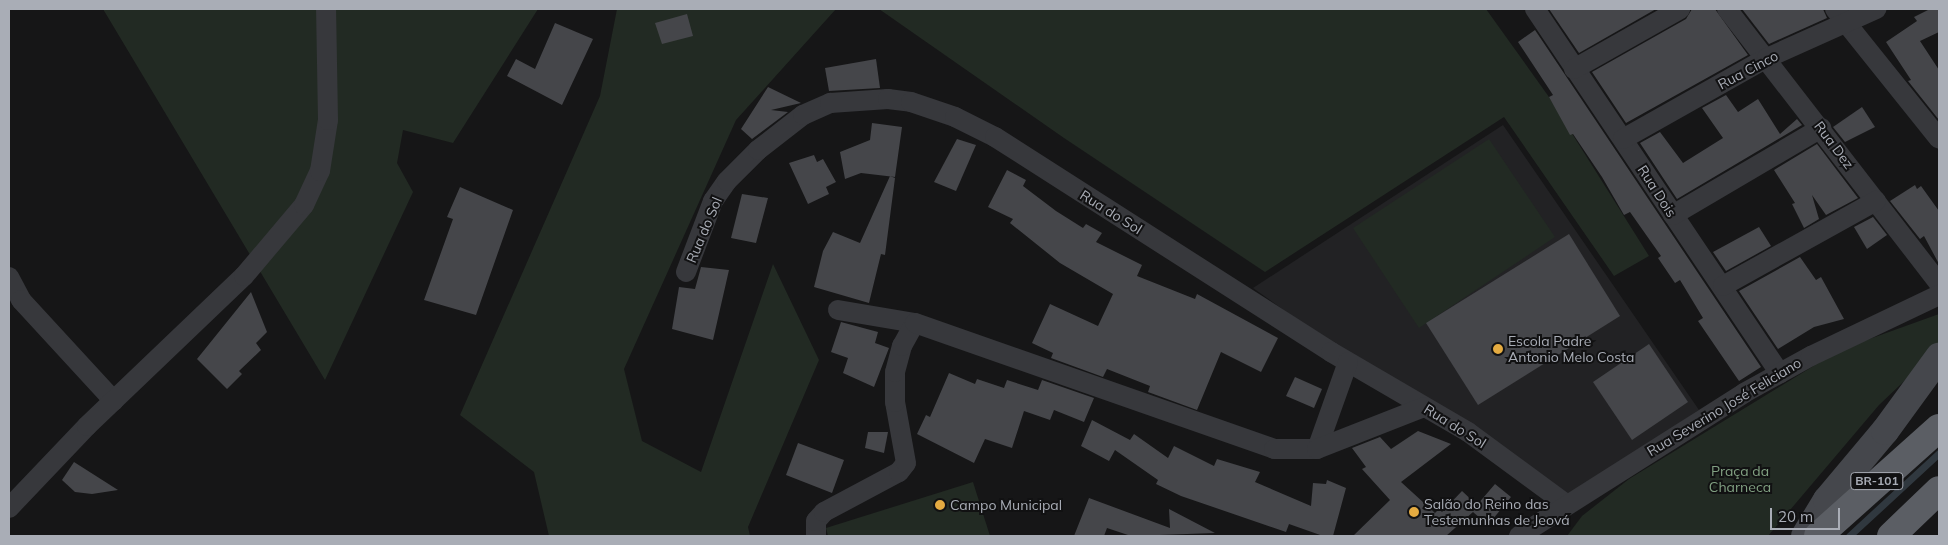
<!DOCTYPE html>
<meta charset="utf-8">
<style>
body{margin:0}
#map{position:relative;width:1948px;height:545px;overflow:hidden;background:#161617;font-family:Mulish,sans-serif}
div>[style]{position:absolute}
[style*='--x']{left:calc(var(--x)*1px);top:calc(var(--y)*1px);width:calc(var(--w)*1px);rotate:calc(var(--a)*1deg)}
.built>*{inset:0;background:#222224}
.green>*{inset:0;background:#222a23}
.stream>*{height:7px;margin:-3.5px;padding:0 3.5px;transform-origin:3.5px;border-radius:3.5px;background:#30383f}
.building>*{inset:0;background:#45464a}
.minor>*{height:20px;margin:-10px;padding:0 10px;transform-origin:10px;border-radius:10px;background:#37383c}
.secondary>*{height:28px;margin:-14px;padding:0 14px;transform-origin:14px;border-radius:14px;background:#45474c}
.trunk>*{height:28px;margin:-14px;padding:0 14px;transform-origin:14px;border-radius:14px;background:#5b5e64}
.dots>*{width:14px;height:14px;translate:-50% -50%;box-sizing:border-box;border:2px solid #111112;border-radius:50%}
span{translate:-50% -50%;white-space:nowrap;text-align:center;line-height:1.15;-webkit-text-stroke:4px #111112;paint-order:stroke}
.shield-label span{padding:1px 4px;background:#111112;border:1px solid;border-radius:4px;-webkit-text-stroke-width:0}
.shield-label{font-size:12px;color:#a9adb6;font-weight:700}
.street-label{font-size:14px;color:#a9adb6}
.poi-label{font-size:14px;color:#a9adb6}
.left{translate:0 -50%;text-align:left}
.park-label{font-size:14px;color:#81a082}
.frame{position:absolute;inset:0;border:10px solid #a9adb6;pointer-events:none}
.scale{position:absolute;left:1770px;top:508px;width:70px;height:22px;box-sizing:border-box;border:2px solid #a9adb6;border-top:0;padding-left:6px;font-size:15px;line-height:18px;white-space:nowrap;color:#a9adb6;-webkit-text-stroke:4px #111112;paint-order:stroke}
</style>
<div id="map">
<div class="built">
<div style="clip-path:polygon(1503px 125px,1699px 410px,1557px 505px,1253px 288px)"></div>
</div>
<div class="green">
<div style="clip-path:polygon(103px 9px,538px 9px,453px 143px,403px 130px,397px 163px,413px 192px,325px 380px)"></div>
<div style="clip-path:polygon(617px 9px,836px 9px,736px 120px,624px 369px,642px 441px,701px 472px,773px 264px,819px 360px,748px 527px,750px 536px,549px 536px,534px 472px,460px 415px,600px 96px)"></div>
<div style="clip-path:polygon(879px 9px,1486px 9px,1549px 97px,1649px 256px,1614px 276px,1504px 117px,1265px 272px,1064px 138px)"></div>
<div style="clip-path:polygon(1489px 139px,1555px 237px,1419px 328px,1353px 228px)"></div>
<div style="clip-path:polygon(1939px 314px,1939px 348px,1879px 405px,1768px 536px,1567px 536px,1582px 516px,1629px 479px,1825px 359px,1850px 346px)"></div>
<div style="clip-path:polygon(973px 482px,990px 536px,828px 536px,826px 528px)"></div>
</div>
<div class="stream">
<div style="--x:1849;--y:536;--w:122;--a:-42.7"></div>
</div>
<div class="building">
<div style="clip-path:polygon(1549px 9px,1656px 9px,1579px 53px)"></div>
<div style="clip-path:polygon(1692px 9px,1715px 9px,1748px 55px,1626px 123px,1592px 72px,1686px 19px)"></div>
<div style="clip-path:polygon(1742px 9px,1823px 9px,1827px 18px,1769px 44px)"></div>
<div style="clip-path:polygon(1930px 9px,1939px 9px,1939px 32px,1920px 41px,1939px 70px,1939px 120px,1908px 81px,1911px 80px,1886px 42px,1917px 21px,1914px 17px)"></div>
<div style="clip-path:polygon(687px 14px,693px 36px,662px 44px,655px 23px)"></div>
<div style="clip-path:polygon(555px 23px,593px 39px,562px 105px,507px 76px,516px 59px,535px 69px)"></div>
<div style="clip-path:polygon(1535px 30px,1761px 367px,1739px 381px,1698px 321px,1703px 318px,1680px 280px,1675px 283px,1658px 258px,1661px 256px,1630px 212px,1624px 215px,1602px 177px,1573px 134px,1570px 135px,1549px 97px,1553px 95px,1518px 42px)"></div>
<div style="clip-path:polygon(876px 59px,880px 88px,829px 91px,825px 68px)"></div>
<div style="clip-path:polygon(768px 87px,801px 103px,771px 110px,788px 112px,752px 139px,741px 129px)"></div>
<div style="clip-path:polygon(1726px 95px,1738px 112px,1758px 99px,1780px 134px,1797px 119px,1802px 125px,1677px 199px,1640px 143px,1660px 132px,1683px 163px,1723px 138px,1702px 108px)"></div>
<div style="clip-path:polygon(1862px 107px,1875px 127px,1845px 142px,1833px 127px)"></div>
<div style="clip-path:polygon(872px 123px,902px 127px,895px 177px,861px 173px,845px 179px,840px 152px,870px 140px)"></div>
<div style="clip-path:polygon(957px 139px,976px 145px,956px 191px,934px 182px)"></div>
<div style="clip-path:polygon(1817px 144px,1858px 198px,1826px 215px,1812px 195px,1819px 219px,1804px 228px,1792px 204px,1795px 203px,1774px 170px)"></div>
<div style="clip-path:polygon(814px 155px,817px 162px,823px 159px,836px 182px,826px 187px,829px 194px,808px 204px,789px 163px)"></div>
<div style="clip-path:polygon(1007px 170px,1026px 180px,1023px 186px,1056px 211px,1083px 228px,1086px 224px,1102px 233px,1096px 242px,1142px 265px,1137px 276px,1195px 299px,1197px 294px,1278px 338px,1261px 372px,1221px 352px,1197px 410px,1148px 392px,1150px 386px,1107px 369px,1103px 377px,1051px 358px,1053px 353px,1032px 343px,1050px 304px,1098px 326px,1113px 294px,1060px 263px,1010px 223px,1013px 219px,988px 207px)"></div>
<div style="clip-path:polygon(890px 176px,895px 178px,885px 255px,881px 254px,869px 303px,814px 287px,823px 251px,833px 232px,860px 243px)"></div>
<div style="clip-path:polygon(1915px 185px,1917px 189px,1921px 186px,1939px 211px,1939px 264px,1924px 236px,1920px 239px,1890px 201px)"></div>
<div style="clip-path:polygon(460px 187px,513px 210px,476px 315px,424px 300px,453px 219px,447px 217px)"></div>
<div style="clip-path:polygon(742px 194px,768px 198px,756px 243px,731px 238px)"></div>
<div style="clip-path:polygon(1873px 217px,1887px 235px,1867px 249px,1854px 227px)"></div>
<div style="clip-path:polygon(1759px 227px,1771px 246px,1726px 271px,1713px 252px)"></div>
<div style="clip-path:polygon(1569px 234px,1620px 316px,1478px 405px,1426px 323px)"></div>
<div style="clip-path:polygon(1800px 257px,1816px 280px,1821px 277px,1844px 319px,1814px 327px,1778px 349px,1739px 291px)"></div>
<div style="clip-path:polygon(701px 267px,729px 270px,713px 340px,672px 329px,679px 287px,695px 289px)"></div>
<div style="clip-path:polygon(251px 292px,267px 332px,256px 343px,261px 350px,239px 371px,242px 374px,227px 389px,197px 359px)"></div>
<div style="clip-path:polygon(841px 322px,878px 332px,875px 343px,889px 348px,874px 387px,843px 373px,848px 358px,831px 352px)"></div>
<div style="clip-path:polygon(1649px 344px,1688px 402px,1632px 440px,1593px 382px)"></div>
<div style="clip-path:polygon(949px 373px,975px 384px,977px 379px,1004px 388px,1007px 380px,1038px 390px,1042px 380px,1094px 398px,1084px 422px,1054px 410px,1050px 420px,1024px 411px,1012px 448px,985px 439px,974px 463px,917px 434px,926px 415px,930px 417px)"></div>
<div style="clip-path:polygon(1295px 377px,1322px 389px,1314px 408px,1286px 396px)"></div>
<div style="clip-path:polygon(1092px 420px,1130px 440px,1134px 434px,1168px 458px,1174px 446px,1214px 466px,1217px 459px,1260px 472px,1255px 482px,1311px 506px,1313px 483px,1326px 484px,1327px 480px,1346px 488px,1333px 536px,1323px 536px,1289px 524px,1286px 532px,1181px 496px,1156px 484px,1158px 480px,1115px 450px,1109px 461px,1081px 446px)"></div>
<div style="clip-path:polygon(1418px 431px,1451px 444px,1401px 482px,1435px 513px,1439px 509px,1442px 512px,1462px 491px,1477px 505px,1495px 484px,1511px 497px,1488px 525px,1473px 512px,1446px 536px,1353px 536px,1390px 500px,1362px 469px,1366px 467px,1352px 448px,1380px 437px,1391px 449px)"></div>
<div style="clip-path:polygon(868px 432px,888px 432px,884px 453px,865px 448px)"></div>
<div style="clip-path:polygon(798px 443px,844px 460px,832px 493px,786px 475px)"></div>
<div style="clip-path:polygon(74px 462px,118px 490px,92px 494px,75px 492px,62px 480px)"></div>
<div style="clip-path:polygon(1089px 498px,1170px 528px,1169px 509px,1215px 533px,1131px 536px,1107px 528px,1104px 536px,1074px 536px)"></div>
</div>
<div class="minor">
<div style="--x:1535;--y:9;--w:439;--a:56.1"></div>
<div style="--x:1727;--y:9;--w:346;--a:52.3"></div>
<div style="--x:1835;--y:9;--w:166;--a:51.3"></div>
<div style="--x:1574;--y:69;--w:122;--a:-29.5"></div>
<div style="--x:1623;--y:139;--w:165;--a:-29.4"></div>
<div style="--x:1767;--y:58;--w:120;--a:-24.2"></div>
<div style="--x:1673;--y:215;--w:172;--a:-30.4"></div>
<div style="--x:686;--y:272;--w:76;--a:-69.2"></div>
<div style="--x:713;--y:201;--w:24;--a:-55"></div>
<div style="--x:727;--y:181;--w:44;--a:-45"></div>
<div style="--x:758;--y:150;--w:57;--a:-37.9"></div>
<div style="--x:803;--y:115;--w:30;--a:-24"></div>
<div style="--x:830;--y:103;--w:58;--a:-3.9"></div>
<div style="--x:888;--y:99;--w:23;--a:7"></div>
<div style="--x:911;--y:102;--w:46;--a:18.8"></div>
<div style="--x:955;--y:117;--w:45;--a:26.6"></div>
<div style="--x:995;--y:137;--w:399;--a:32.6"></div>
<div style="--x:1331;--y:352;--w:159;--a:30.3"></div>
<div style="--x:1468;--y:432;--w:122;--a:36.3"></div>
<div style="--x:9;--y:277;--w:26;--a:62"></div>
<div style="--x:21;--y:300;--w:137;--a:47.4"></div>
<div style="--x:1723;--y:286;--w:175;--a:-29.1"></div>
<div style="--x:838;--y:310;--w:78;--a:9.6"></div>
<div style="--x:1317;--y:449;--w:92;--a:-70.4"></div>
<div style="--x:9;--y:508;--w:113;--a:-46.4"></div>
<div style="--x:87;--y:426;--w:217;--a:-43.7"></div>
<div style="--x:244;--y:276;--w:93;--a:-49.8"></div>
<div style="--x:304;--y:205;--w:38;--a:-65"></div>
<div style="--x:320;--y:171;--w:52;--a:-81.1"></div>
<div style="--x:328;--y:120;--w:111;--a:-91"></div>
<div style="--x:816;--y:536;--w:15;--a:-90"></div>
<div style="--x:816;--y:521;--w:12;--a:-48"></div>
<div style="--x:824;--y:512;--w:85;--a:-28.1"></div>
<div style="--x:899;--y:472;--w:11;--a:-52"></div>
<div style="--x:906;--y:463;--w:62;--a:-100.2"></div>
<div style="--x:895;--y:402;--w:30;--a:-90"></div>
<div style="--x:895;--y:372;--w:27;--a:-75"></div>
<div style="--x:902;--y:346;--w:26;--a:-61"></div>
<div style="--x:915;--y:323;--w:380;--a:19.3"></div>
<div style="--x:1274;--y:449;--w:43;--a:0"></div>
<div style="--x:1317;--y:449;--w:115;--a:-21.4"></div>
<div style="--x:1519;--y:536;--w:267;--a:-32.4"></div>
<div style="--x:1744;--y:393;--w:77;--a:-28.9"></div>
<div style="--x:1811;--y:356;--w:142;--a:-25.5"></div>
</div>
<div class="secondary">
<div style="--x:1805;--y:536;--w:42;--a:-58.6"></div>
<div style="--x:1827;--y:500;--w:90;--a:-50"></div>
<div style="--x:1885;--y:431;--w:92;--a:-53.9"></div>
</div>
<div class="trunk">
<div style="--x:1818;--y:536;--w:162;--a:-41.8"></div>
<div style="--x:1891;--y:536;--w:66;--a:-43.8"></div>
</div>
<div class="dots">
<div style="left:1498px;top:349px;background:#e4ab41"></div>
<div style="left:940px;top:505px;background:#e4ab41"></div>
<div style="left:1414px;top:512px;background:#e4ab41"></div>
</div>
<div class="shield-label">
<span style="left:1877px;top:481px">BR-101</span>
</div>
<div class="street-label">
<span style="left:1748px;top:70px;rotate:-28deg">Rua Cinco</span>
<span style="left:1834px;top:145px;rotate:53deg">Rua Dez</span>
<span style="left:1657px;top:191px;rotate:57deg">Rua Dois</span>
<span style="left:1111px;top:212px;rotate:32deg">Rua do Sol</span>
<span style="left:704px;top:230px;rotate:-67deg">Rua do Sol</span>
<span style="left:1724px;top:407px;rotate:-31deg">Rua Severino José Feliciano</span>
<span style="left:1455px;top:426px;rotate:32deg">Rua do Sol</span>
</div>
<div class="poi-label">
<span class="left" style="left:1508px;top:349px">Escola Padre<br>Antonio Melo Costa</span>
<span class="left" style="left:1424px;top:512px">Salão do Reino das<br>Testemunhas de Jeová</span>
<span class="left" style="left:950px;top:505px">Campo Municipal</span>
</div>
<div class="park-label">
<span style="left:1740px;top:479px">Praça da<br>Charneca</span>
</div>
<div class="frame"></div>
<div class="scale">20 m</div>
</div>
